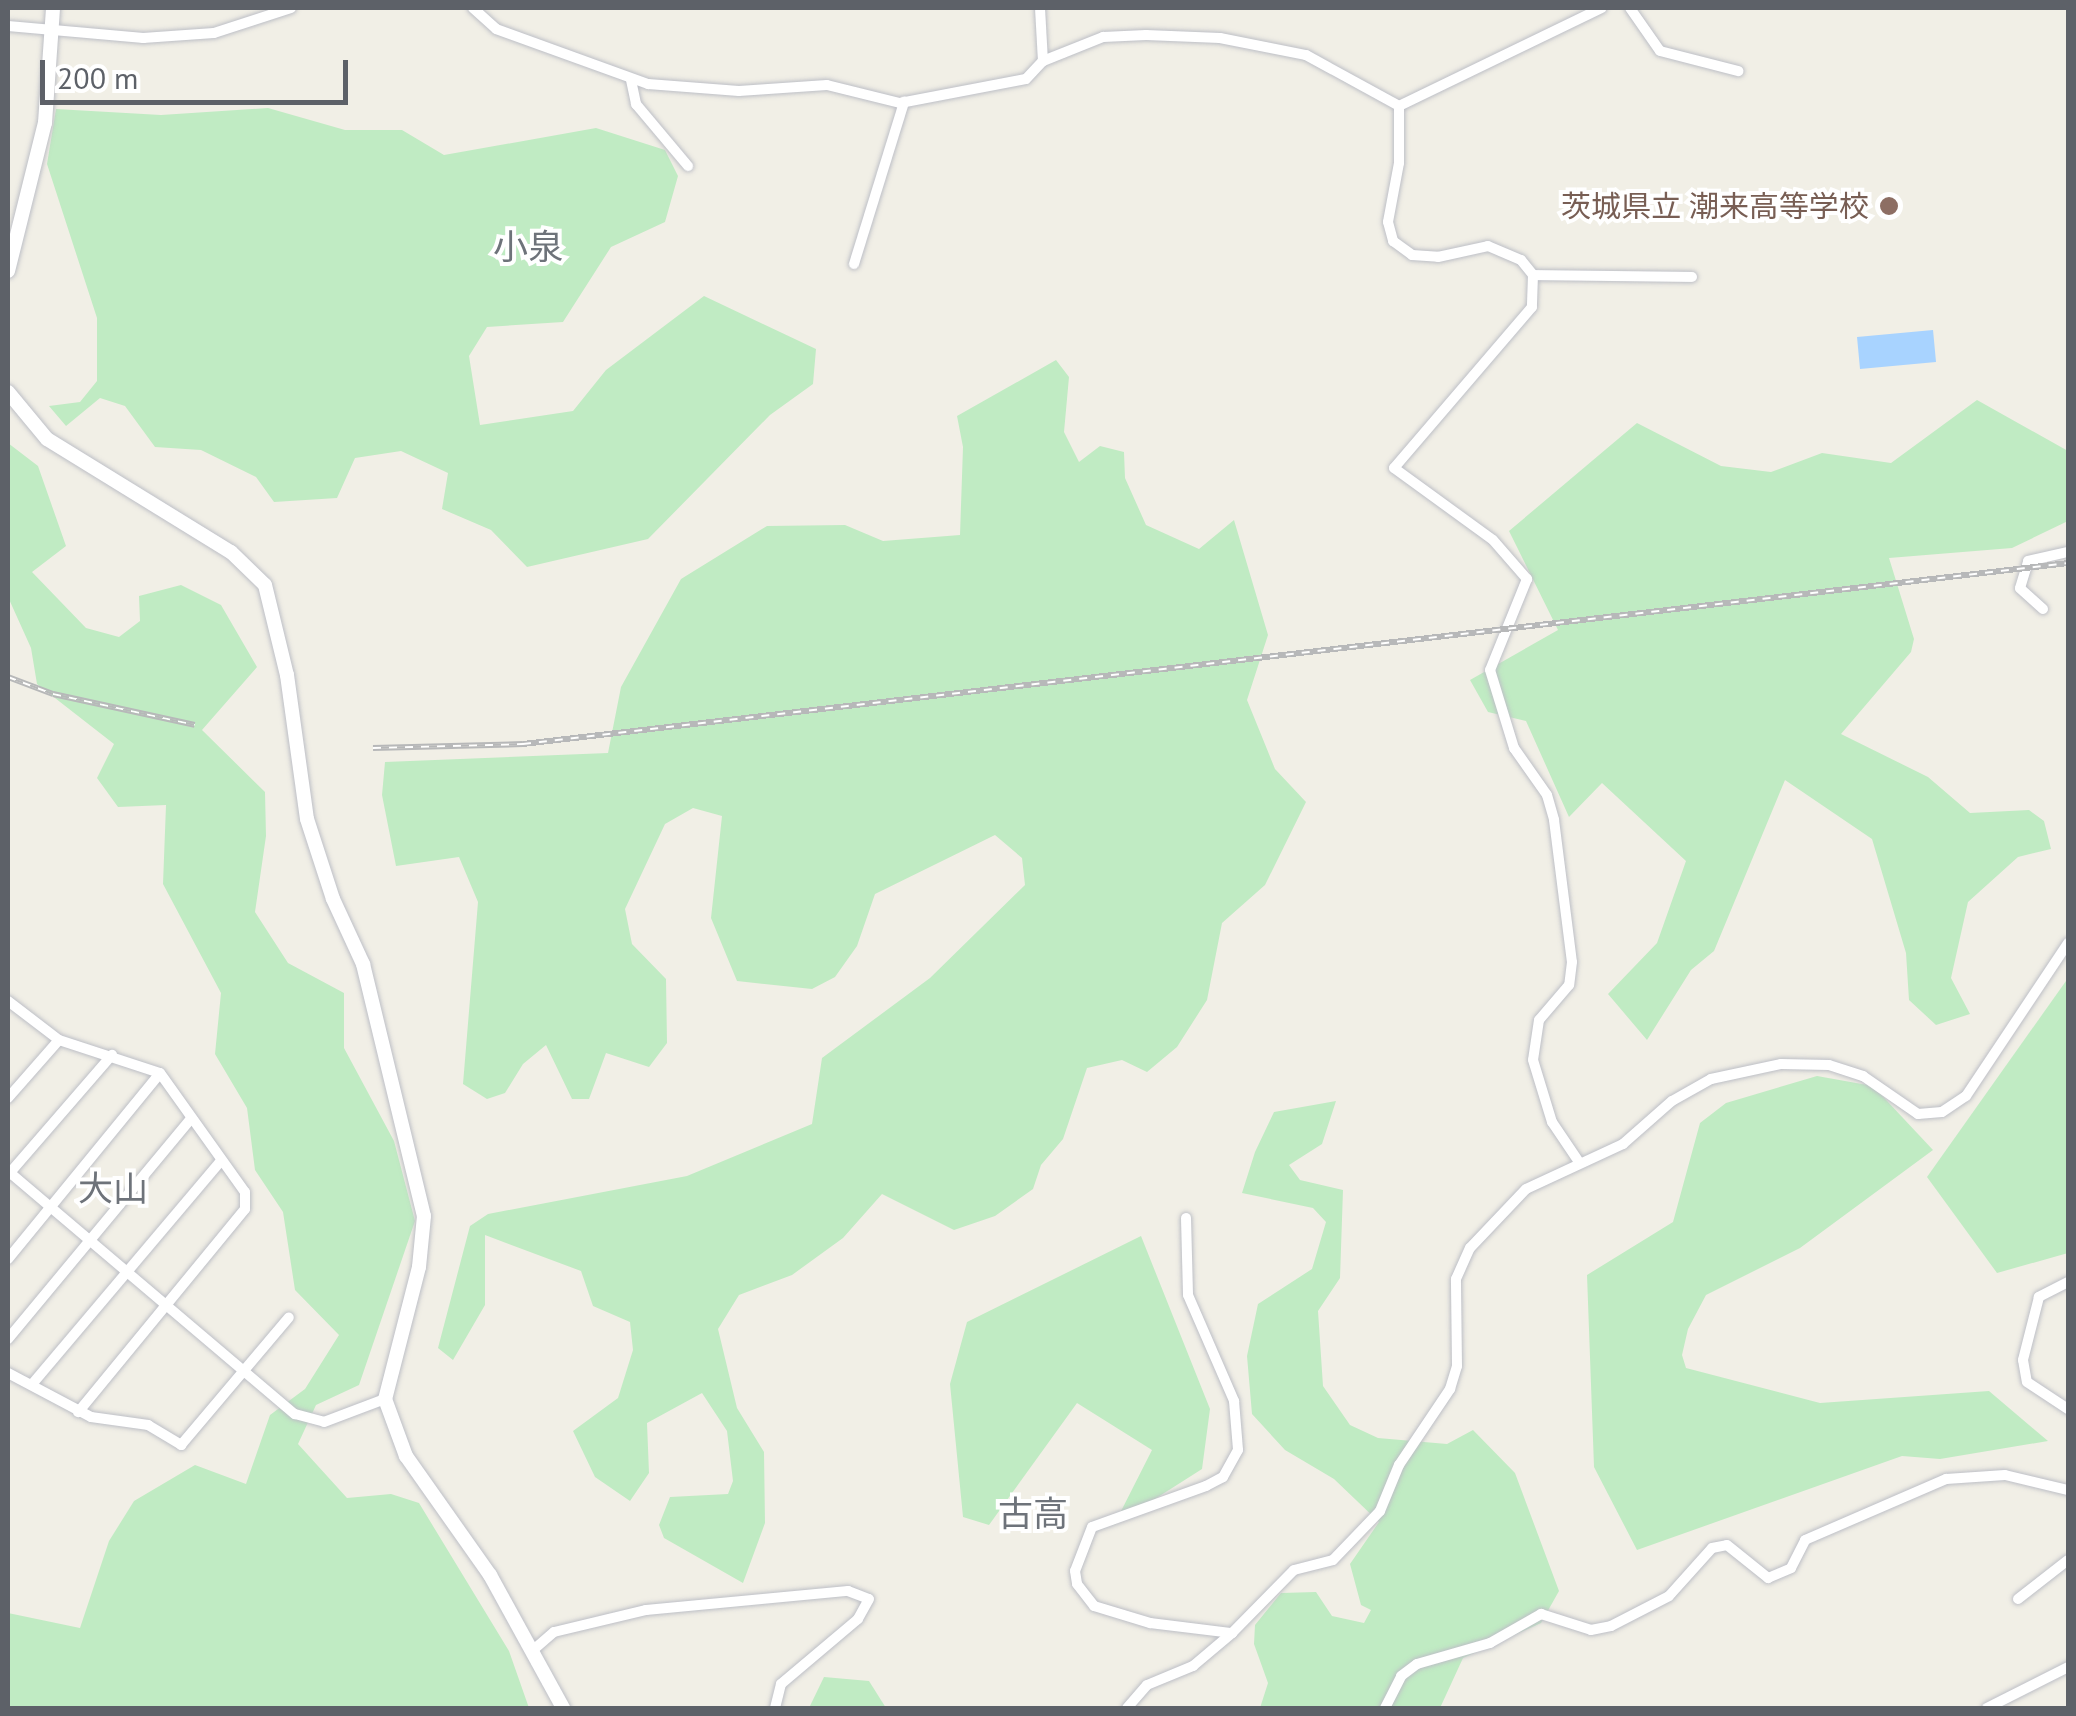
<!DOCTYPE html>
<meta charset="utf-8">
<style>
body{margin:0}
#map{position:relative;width:2076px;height:1716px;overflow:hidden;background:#f1efe6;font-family:"PT Sans","Noto Sans JP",sans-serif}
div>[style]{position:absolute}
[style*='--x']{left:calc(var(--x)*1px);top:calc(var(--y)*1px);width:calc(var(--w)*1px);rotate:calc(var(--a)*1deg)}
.green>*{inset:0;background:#c0ebc3}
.water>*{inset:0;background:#a8d3ff}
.roads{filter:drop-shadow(0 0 2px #bdbfc6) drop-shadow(0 0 2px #bdbfc6)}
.street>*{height:10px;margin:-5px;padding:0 5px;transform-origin:5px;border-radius:5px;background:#fff}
.secondary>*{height:14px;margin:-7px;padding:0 7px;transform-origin:7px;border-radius:7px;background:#fff}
.rail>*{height:6px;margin-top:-3px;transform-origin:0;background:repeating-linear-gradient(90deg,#fff 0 8px,#b7b8b9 0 16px);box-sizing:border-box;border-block:2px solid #b7b8b9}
.dots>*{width:28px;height:28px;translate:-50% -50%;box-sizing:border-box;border:5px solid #fff;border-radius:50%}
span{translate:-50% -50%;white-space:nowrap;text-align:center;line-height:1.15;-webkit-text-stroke:8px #fff;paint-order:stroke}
.education-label{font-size:30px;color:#785e54}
.right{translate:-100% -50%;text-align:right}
.quarter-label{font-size:35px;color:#6e737a}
.frame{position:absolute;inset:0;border:10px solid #5d6168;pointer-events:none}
.scale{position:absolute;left:40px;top:60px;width:308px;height:45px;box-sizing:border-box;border:5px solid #5d6168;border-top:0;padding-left:12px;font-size:30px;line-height:35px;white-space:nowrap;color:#5d6168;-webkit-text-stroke:8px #fff;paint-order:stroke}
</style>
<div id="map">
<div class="green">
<div style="clip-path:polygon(268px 108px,345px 130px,402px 130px,444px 155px,596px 128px,665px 150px,678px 176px,665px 222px,611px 247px,563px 322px,487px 327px,469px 356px,480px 425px,573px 411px,606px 370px,704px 296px,816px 349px,813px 384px,770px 415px,648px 539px,527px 567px,491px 530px,442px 509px,448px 473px,401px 451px,355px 458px,337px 498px,274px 502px,256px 477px,201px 450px,155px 447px,125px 406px,100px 398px,66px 426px,49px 406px,80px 402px,97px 381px,97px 318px,47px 164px,56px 109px,161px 115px)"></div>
<div style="clip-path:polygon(1056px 360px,1069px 377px,1064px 432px,1079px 462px,1100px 446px,1124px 452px,1125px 478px,1146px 525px,1199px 549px,1234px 520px,1268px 635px,1247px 700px,1275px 769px,1306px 802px,1265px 885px,1222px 923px,1207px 1000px,1177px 1047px,1147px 1072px,1122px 1060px,1087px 1068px,1063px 1139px,1041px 1165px,1033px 1189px,995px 1216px,954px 1230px,882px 1194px,843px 1238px,792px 1275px,739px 1295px,718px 1329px,737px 1408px,764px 1452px,765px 1523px,743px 1583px,664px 1538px,659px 1525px,670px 1497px,728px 1494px,733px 1481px,727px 1431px,702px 1393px,647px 1423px,649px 1473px,630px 1501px,595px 1477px,573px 1431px,618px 1398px,633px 1350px,630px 1322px,593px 1306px,581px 1271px,485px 1235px,485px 1305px,453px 1360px,438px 1348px,470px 1226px,488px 1214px,687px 1176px,812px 1124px,822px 1058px,930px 978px,1025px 885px,1022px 858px,995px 835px,875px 894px,857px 946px,835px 977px,812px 989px,737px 981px,711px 918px,722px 816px,693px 808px,665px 824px,625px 909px,632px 944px,666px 979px,667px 1043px,649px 1067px,606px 1053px,589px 1099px,572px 1099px,546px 1045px,523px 1064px,505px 1093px,487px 1099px,463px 1084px,478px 902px,459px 857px,396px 866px,382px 795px,385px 762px,608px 753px,621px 687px,681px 579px,767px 526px,845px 525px,883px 541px,960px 535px,963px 447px,957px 416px)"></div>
<div style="clip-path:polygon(1977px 400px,2068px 451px,2068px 521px,2012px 548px,1889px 558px,1914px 639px,1911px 652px,1841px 734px,1928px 777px,1970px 813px,2029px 810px,2044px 821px,2051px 849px,2018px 857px,1968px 902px,1951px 978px,1970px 1014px,1936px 1025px,1909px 1000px,1906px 953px,1872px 839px,1785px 780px,1714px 951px,1691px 970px,1647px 1040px,1608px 994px,1657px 943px,1686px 861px,1602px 783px,1569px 817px,1526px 721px,1488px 712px,1470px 680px,1558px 630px,1509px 531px,1637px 423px,1721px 466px,1771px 472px,1822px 453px,1891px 463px)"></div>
<div style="clip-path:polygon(8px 443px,38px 466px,66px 546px,32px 572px,86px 628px,119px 637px,140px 621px,139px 596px,181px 585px,221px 605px,257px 667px,202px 730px,265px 792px,266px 836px,255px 912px,288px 963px,344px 993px,344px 1048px,394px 1141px,415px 1221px,359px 1385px,316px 1405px,298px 1444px,347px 1498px,391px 1494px,419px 1503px,509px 1651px,529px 1708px,8px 1708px,8px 1613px,80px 1628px,109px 1541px,134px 1501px,195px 1465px,246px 1484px,270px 1415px,305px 1389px,339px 1335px,295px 1290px,283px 1212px,255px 1170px,247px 1108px,215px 1054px,221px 993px,163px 884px,166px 805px,118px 807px,97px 778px,114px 744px,37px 684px,31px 648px,8px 597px)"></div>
<div style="clip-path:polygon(2066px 981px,2068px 1253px,1997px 1273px,1927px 1177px)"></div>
<div style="clip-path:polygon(1817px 1076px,1873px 1086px,1933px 1150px,1800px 1248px,1706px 1295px,1688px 1329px,1682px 1355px,1686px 1368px,1820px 1403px,1989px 1391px,2048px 1441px,1940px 1459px,1902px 1456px,1637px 1550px,1594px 1467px,1587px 1275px,1673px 1222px,1700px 1123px,1726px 1103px)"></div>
<div style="clip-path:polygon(1336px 1101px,1322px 1144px,1289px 1165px,1300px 1180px,1343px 1190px,1340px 1278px,1318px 1311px,1323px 1386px,1350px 1425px,1378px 1438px,1447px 1444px,1473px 1430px,1515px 1473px,1559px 1591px,1541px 1623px,1463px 1658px,1440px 1708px,1260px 1708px,1268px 1683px,1254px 1644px,1255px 1625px,1281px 1593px,1316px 1592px,1332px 1616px,1364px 1623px,1371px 1610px,1361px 1605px,1350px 1564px,1379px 1522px,1334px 1479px,1285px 1450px,1252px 1414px,1247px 1356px,1258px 1304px,1312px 1269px,1326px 1222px,1313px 1208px,1242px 1193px,1255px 1152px,1274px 1112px)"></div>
<div style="clip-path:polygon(1141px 1236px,1210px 1409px,1202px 1469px,1114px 1525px,1152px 1450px,1077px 1403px,989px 1525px,963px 1517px,950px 1384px,967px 1322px)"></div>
<div style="clip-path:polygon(824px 1677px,869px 1681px,886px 1708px,809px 1708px)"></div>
</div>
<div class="water">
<div style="clip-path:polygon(1933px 330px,1936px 362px,1860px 369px,1857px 337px)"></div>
</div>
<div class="roads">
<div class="street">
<div style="--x:473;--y:8;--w:31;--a:42"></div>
<div style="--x:496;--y:29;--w:162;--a:19.9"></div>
<div style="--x:648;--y:84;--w:91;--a:4.4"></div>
<div style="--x:739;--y:91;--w:88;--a:-3.9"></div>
<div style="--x:827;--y:85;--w:75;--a:13.9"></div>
<div style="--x:900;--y:103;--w:128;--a:-10.8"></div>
<div style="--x:1026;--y:79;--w:25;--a:-47"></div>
<div style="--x:1043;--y:61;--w:65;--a:-21.8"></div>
<div style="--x:1103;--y:37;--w:43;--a:-2.7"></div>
<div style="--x:1146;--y:35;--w:74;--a:2.3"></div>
<div style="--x:1220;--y:38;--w:88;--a:11.2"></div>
<div style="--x:1306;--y:55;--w:106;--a:28.7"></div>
<div style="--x:1399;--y:106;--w:225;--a:-25.8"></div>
<div style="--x:1040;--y:8;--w:53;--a:86.8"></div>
<div style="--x:1630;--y:8;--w:52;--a:55.1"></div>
<div style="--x:1660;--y:51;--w:81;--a:14.4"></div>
<div style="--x:8;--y:26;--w:136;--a:5.1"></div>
<div style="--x:143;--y:38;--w:71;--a:-4"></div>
<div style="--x:214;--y:33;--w:81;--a:-18"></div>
<div style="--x:631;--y:80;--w:25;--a:78"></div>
<div style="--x:636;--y:104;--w:81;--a:50"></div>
<div style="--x:1399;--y:106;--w:57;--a:90"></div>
<div style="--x:1399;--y:163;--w:60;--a:100.6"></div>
<div style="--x:1388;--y:222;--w:20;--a:75"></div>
<div style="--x:1393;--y:241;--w:24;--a:36"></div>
<div style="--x:1412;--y:255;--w:26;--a:4"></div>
<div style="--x:1438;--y:257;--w:51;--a:-12.4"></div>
<div style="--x:1488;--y:246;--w:36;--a:23"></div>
<div style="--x:1521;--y:260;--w:19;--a:51"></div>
<div style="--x:1533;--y:275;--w:32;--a:92"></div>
<div style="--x:1532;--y:307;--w:212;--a:130.6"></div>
<div style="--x:1394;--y:468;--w:122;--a:36"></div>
<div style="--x:1493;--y:540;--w:52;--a:48.9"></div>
<div style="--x:1527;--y:579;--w:98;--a:112.1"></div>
<div style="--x:1490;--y:670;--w:82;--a:72.9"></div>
<div style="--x:1514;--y:748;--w:57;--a:54.9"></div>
<div style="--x:1547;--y:795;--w:26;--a:74"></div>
<div style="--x:1554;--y:820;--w:143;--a:82.8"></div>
<div style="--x:1572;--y:962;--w:23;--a:97"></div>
<div style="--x:1569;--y:985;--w:46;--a:130.6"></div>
<div style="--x:1539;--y:1020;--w:40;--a:98.5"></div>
<div style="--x:1533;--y:1060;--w:65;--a:73"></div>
<div style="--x:1552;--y:1122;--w:48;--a:56"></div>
<div style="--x:854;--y:264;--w:170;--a:-72.8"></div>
<div style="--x:1533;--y:275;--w:159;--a:0.7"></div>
<div style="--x:2043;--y:609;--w:31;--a:-138"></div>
<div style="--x:2020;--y:588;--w:28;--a:-73"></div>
<div style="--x:2028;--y:561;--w:41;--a:-12.7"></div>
<div style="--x:8;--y:1001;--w:64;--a:37.4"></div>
<div style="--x:59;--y:1040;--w:106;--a:18.1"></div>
<div style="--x:160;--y:1073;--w:146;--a:54.5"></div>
<div style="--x:245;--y:1192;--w:17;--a:90"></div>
<div style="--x:245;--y:1209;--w:263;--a:129.4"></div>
<div style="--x:8;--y:1098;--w:77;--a:-48.7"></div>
<div style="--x:8;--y:1171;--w:376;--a:40.3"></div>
<div style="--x:295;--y:1414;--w:30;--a:15"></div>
<div style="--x:324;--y:1422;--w:65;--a:-20.7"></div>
<div style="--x:8;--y:1175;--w:159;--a:-49.1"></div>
<div style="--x:1186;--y:1218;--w:77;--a:88.5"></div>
<div style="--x:1188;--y:1295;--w:116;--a:66.5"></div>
<div style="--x:1234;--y:1401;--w:49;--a:85.3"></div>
<div style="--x:1238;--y:1450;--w:31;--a:119"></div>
<div style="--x:1223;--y:1477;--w:19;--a:152"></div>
<div style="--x:1206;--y:1486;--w:121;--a:160.2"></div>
<div style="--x:1092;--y:1527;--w:47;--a:111.1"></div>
<div style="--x:1075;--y:1571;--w:13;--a:81"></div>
<div style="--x:1077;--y:1584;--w:28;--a:52"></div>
<div style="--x:1094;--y:1606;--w:59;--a:16.9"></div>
<div style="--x:1150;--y:1623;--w:83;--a:7"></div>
<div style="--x:8;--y:1259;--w:240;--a:-50.7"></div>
<div style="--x:2068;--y:1282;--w:33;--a:153"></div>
<div style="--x:2039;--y:1297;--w:65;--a:104.3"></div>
<div style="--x:2023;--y:1360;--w:22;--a:80"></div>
<div style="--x:2027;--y:1382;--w:49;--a:33.4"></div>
<div style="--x:8;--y:1339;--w:285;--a:-50.3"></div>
<div style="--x:8;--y:1373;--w:94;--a:27.9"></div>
<div style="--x:91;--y:1417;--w:58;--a:8"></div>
<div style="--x:148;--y:1425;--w:39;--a:31"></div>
<div style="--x:181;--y:1445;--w:167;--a:-49.8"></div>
<div style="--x:34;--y:1382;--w:287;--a:-49.8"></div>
<div style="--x:2018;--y:1599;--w:63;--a:-38"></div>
<div style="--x:532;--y:1651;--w:29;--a:-41"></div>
<div style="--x:554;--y:1632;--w:95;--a:-13.4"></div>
<div style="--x:646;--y:1610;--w:203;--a:-5.4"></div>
<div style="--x:848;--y:1591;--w:22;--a:21"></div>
<div style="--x:869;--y:1599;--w:23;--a:119"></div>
<div style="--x:858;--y:1619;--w:101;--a:139.8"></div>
<div style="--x:781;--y:1684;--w:25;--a:104"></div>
<div style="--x:1127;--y:1708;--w:30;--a:-49"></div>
<div style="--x:1147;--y:1685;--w:50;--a:-22.4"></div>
<div style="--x:1193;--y:1666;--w:51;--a:-40.2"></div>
<div style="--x:1232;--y:1633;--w:88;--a:-45.5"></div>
<div style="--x:1294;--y:1570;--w:40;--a:-14.4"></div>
<div style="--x:1333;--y:1560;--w:68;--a:-46.2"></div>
<div style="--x:1380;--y:1511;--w:50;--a:-67.6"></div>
<div style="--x:1399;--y:1465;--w:92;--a:-56.1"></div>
<div style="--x:1450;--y:1389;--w:24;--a:-73"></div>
<div style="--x:1457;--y:1366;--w:87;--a:-90.7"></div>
<div style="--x:1456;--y:1279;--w:34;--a:-66"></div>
<div style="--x:1470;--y:1248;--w:81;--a:-46.5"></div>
<div style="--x:1526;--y:1189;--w:107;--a:-24.9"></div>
<div style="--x:1623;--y:1144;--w:65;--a:-41.3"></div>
<div style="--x:1672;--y:1101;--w:45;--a:-29.4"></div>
<div style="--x:1711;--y:1079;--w:72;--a:-12.1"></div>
<div style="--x:1781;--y:1064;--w:48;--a:1.2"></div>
<div style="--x:1829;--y:1065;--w:36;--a:18"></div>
<div style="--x:1863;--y:1076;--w:67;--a:34.6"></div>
<div style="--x:1918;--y:1114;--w:24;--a:-5"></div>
<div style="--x:1942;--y:1112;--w:29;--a:-34"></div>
<div style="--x:1966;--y:1096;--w:184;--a:-56.3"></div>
<div style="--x:1385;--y:1708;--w:36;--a:-63"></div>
<div style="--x:1401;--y:1676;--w:20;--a:-37"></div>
<div style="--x:1417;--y:1664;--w:76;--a:-16"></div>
<div style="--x:1490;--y:1643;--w:59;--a:-29.6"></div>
<div style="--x:1541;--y:1614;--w:52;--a:17.7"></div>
<div style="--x:1591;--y:1630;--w:20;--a:-11"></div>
<div style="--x:1611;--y:1626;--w:65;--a:-27.3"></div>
<div style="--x:1669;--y:1596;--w:64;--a:-48.1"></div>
<div style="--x:1712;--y:1548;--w:15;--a:-11"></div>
<div style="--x:1727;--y:1545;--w:53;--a:38.8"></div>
<div style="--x:1768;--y:1578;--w:25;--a:-23"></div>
<div style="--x:1791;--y:1568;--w:31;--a:-63"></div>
<div style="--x:1805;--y:1540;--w:154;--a:-23.4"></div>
<div style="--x:1946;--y:1479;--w:59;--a:-3.9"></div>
<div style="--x:2005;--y:1475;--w:65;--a:13.4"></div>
<div style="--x:1987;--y:1708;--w:91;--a:-26.8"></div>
</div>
<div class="secondary">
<div style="--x:8;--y:271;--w:153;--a:-76"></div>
<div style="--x:45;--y:123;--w:115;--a:-86"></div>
<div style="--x:8;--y:392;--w:61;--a:50.3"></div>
<div style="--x:47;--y:439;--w:216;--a:31.6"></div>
<div style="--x:231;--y:552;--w:47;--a:44.1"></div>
<div style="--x:265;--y:585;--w:93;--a:76.3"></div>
<div style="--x:287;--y:675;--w:145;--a:82.1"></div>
<div style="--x:307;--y:819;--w:84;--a:72"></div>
<div style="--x:333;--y:899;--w:72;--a:65.2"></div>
<div style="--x:363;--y:964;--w:259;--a:76.4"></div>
<div style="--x:424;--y:1216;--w:51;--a:95.6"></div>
<div style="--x:419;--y:1267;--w:136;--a:104.4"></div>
<div style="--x:385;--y:1399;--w:61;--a:69.8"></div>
<div style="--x:406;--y:1456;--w:146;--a:54.8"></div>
<div style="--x:490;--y:1575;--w:152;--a:61.2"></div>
</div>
</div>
<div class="rail">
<div style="--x:8;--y:677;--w:48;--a:20.7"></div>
<div style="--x:53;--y:694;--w:145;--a:12.3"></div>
<div style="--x:373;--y:748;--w:150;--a:-1.5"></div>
<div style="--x:523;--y:744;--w:1556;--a:-6.68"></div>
</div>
<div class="dots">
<div style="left:1889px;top:206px;background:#8d6e63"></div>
</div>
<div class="education-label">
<span class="right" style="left:1869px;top:206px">茨城県立 潮来高等学校</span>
</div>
<div class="quarter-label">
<span style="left:528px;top:246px">小泉</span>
<span style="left:113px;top:1188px">大山</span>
<span style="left:1033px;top:1513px">古高</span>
</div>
<div class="frame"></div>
<div class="scale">200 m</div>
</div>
